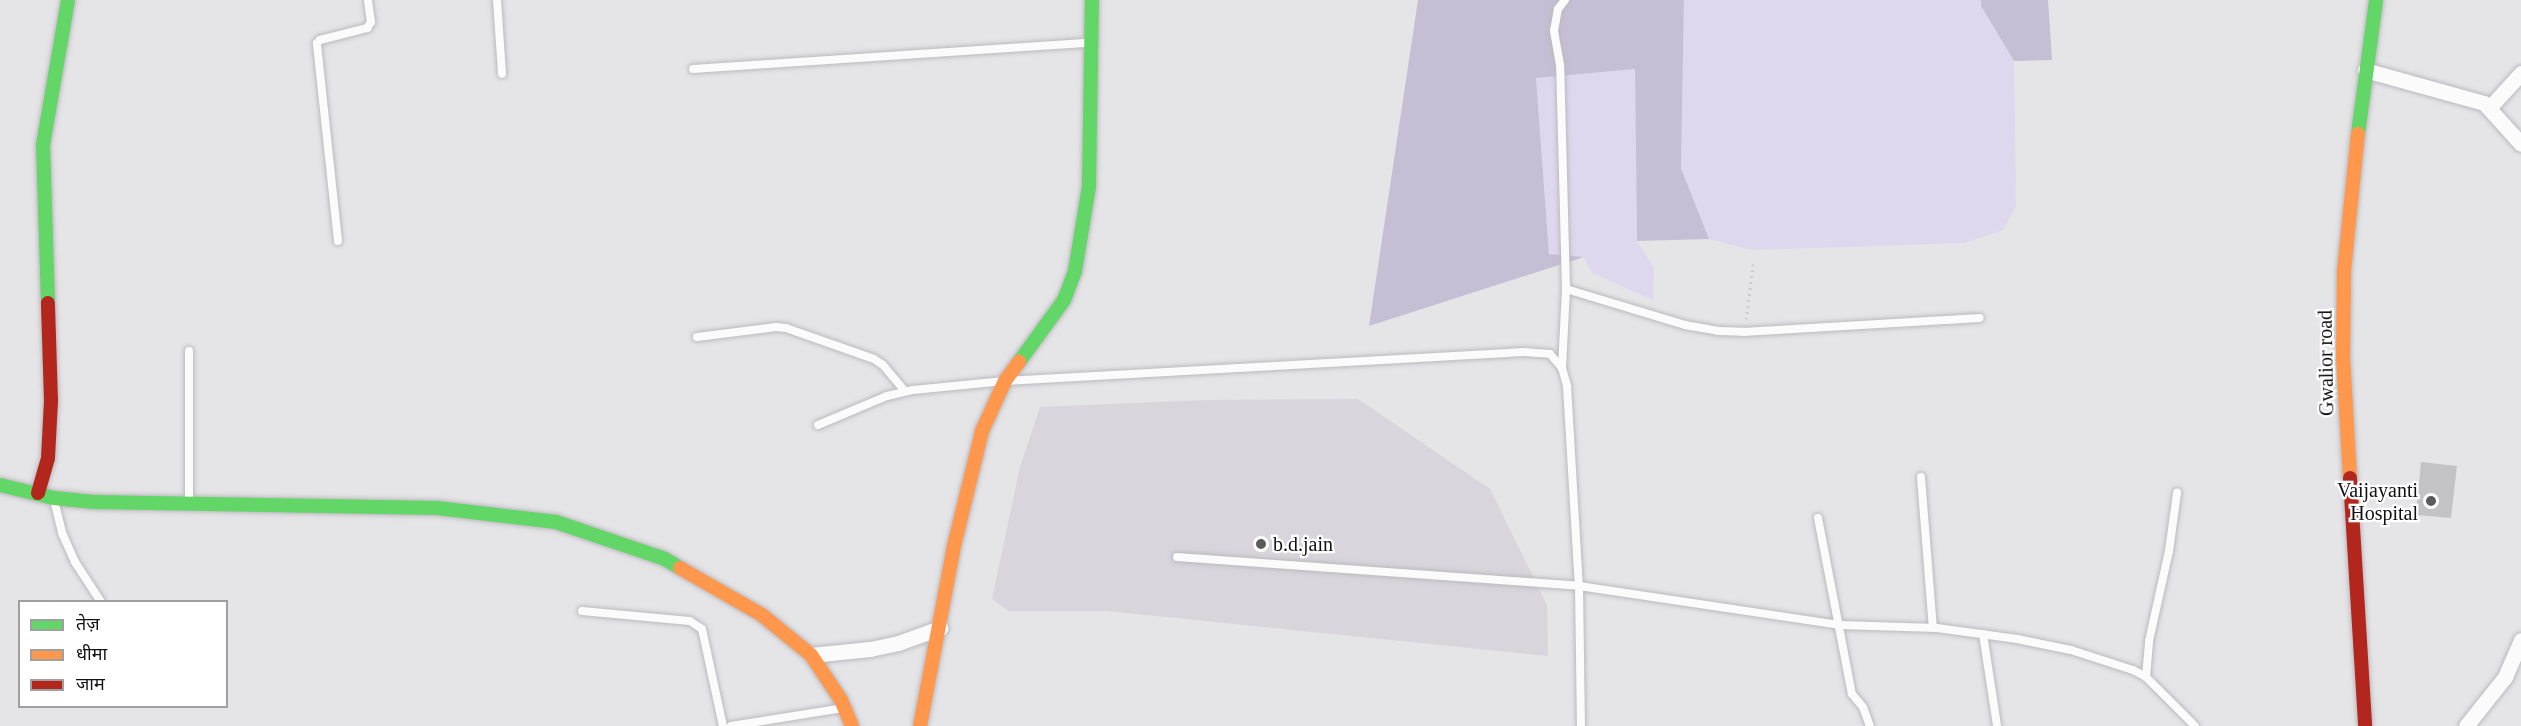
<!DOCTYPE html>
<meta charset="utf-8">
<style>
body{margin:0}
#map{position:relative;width:2521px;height:726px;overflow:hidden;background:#e5e4e7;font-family:"Times New Roman","Noto Sans Devanagari",serif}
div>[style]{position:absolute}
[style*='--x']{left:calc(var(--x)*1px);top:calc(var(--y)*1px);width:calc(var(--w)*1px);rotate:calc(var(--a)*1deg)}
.built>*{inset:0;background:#d8d5dd}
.green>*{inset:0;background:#ded8ee}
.forest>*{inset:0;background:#c5bfd5}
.building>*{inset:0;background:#c3c3c5}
.path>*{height:3px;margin-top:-1.5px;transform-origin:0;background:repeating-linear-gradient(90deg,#ccccce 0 1.5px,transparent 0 6px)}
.roads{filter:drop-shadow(0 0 2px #bbbabd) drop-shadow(0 0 2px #bbbabd)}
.lane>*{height:8px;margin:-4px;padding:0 4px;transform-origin:4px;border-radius:4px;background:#fbfbfb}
.street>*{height:15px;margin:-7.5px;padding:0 7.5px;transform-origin:7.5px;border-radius:7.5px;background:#fbfbfb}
.fast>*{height:14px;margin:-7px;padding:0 7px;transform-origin:7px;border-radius:7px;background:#63d668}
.slow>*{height:14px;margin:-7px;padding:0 7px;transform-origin:7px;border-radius:7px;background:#ff974d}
.jam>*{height:14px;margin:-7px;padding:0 7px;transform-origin:7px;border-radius:7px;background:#b3261e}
.dots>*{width:16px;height:16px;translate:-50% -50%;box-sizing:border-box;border:3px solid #fff;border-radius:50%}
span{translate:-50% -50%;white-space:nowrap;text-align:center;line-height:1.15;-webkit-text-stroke:4.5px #fff;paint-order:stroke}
.street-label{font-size:20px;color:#111113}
.poi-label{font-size:20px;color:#111113}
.right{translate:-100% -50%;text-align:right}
.left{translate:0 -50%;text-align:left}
.legend{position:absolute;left:18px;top:600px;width:210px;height:108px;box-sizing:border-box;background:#fff;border:2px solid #a0a0a1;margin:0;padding:8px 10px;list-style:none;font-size:18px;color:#111113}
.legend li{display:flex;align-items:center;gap:12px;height:30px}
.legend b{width:30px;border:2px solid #a0a0a1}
</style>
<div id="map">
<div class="built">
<div style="clip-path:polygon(1358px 399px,1490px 489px,1547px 605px,1548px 656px,1107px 611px,1009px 611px,992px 599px,1020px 467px,1040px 407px,1207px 400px)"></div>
</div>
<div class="green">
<div style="clip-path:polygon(1684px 0,1981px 0,1981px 6px,2014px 61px,2016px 206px,2003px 230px,1964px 243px,1752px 250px,1709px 239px,1681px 168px)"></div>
<div style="clip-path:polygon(1635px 69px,1637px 241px,1654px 268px,1653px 300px,1592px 273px,1584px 257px,1549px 254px,1536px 78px)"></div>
</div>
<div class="forest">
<div style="clip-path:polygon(1418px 0,1684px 0,1681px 168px,1709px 239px,1637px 241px,1635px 69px,1536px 78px,1549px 254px,1584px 257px,1369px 326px)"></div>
<div style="clip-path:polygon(1981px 0,2048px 0,2052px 60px,2014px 61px,1981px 6px)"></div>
</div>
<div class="building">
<div style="clip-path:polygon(2421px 462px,2457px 466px,2451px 518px,2416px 515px)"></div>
</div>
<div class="path">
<div style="--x:1746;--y:319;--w:60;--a:-82.3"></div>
</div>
<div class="roads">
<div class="lane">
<div style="--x:497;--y:0;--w:74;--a:86.1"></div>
<div style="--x:693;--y:69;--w:396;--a:-3.8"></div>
<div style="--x:338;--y:241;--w:199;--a:-96.1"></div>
<div style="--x:317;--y:43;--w:4;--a:-45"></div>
<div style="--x:320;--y:40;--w:49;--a:-14.3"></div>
<div style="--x:367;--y:28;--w:7;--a:-56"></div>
<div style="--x:371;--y:22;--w:22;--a:-98"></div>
<div style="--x:1566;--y:289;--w:124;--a:16.8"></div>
<div style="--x:1685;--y:325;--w:34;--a:10"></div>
<div style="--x:1718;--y:331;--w:25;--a:2"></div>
<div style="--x:1743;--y:332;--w:237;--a:-3.4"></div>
<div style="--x:697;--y:337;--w:80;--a:-7.2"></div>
<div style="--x:776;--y:327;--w:10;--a:6"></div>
<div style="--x:786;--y:328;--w:93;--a:19.4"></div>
<div style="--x:874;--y:359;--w:11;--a:34"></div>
<div style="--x:883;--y:365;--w:34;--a:50"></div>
<div style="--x:1562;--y:368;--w:79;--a:-87.1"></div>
<div style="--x:1566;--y:289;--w:224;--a:-91.5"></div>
<div style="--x:1560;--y:65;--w:35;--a:-100"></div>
<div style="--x:1554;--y:31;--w:22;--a:-80"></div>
<div style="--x:1558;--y:9;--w:11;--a:-52"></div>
<div style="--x:818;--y:425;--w:75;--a:-22.8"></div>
<div style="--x:887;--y:396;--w:27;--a:-13"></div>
<div style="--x:913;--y:390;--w:92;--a:-5.6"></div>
<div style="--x:1005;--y:381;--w:519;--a:-3.2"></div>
<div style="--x:1523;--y:352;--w:27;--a:4"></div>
<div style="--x:1550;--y:354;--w:18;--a:49"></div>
<div style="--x:1562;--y:368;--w:19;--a:74"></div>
<div style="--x:1567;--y:386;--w:200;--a:86.6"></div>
<div style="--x:1579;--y:586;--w:140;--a:89.2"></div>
<div style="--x:1921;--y:477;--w:151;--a:85.5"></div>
<div style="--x:54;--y:500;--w:36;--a:76"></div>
<div style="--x:63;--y:535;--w:30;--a:66"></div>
<div style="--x:75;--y:562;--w:48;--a:57"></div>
<div style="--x:189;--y:502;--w:151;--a:-90"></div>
<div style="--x:1818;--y:518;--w:179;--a:79.1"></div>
<div style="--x:1852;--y:694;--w:17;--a:50"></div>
<div style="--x:1863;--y:707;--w:20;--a:70"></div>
<div style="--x:1177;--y:557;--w:403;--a:4.1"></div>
<div style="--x:1579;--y:586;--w:263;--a:8.5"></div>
<div style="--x:1839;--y:625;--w:98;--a:1.8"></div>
<div style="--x:1937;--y:628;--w:81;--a:7.8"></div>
<div style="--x:2017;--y:639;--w:55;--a:11.5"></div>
<div style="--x:2071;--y:650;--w:65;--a:17.9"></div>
<div style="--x:2133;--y:670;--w:15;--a:28"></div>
<div style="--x:2146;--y:677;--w:69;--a:45"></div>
<div style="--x:582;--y:611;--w:108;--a:5.3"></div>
<div style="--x:690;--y:621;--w:14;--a:34"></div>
<div style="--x:702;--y:629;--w:99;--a:77.8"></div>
<div style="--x:1983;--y:634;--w:93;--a:81.3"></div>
<div style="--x:2146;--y:677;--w:36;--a:-85"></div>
<div style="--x:2149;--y:641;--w:92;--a:-77.5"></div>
<div style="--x:2169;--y:551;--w:59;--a:-82.1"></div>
<div style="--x:731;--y:726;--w:113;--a:-9.1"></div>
</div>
<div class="street">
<div style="--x:2365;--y:70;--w:123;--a:15.5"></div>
<div style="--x:2484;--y:103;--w:55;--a:47.9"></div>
<div style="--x:2490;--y:107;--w:46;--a:-47.6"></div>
<div style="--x:811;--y:655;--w:59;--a:-5.8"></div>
<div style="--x:870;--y:649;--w:29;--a:-12"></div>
<div style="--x:898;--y:643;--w:45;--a:-19.7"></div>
<div style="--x:2466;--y:726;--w:63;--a:-51.5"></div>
<div style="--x:2505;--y:677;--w:40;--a:-66.6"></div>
</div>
<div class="fast">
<div style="--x:2358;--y:134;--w:135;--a:-82.3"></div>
<div style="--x:48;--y:303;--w:158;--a:-91.8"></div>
<div style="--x:43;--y:145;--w:147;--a:-80.2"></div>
<div style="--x:1019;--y:362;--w:77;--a:-54"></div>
<div style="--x:1064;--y:300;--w:31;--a:-69"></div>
<div style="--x:1075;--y:271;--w:86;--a:-80.6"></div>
<div style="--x:1089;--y:186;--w:186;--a:-89.1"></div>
<div style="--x:0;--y:485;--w:56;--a:13.5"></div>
<div style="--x:54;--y:498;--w:40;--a:5.7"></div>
<div style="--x:94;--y:502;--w:343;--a:1"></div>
<div style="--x:437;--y:508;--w:120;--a:6.7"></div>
<div style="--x:556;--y:522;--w:115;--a:18.7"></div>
<div style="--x:665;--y:559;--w:17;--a:31"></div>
</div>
<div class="slow">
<div style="--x:2350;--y:478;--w:121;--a:-93.3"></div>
<div style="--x:2343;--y:357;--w:86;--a:-89.3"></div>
<div style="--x:2344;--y:271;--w:138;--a:-84.2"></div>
<div style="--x:680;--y:568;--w:95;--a:29.8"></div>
<div style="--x:762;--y:615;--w:63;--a:39.2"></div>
<div style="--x:811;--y:655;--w:54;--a:56.3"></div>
<div style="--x:841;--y:700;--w:28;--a:67"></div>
<div style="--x:920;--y:726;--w:183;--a:-79.3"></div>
<div style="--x:954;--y:546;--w:118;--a:-76.3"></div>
<div style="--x:982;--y:431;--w:55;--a:-65.3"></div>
<div style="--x:1005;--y:381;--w:24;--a:-54"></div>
</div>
<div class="jam">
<div style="--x:2350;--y:478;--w:248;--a:86.5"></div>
<div style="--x:38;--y:493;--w:36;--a:-74"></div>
<div style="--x:48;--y:458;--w:57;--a:-87"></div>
<div style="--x:51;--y:401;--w:98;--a:-91.8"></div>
</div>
</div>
<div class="dots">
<div style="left:2431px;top:501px;background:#5b5b5d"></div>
<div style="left:1261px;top:544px;background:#5b5b5d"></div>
</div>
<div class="street-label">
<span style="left:2326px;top:363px;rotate:-91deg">Gwalior road</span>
</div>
<div class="poi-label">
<span class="right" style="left:2418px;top:502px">Vaijayanti<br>Hospital</span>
<span class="left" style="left:1273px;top:544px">b.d.jain</span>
</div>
<ul class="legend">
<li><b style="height:8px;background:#63d668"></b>तेज़</li>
<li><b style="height:8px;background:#ff974d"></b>धीमा</li>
<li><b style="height:8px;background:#b3261e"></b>जाम</li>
</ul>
</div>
